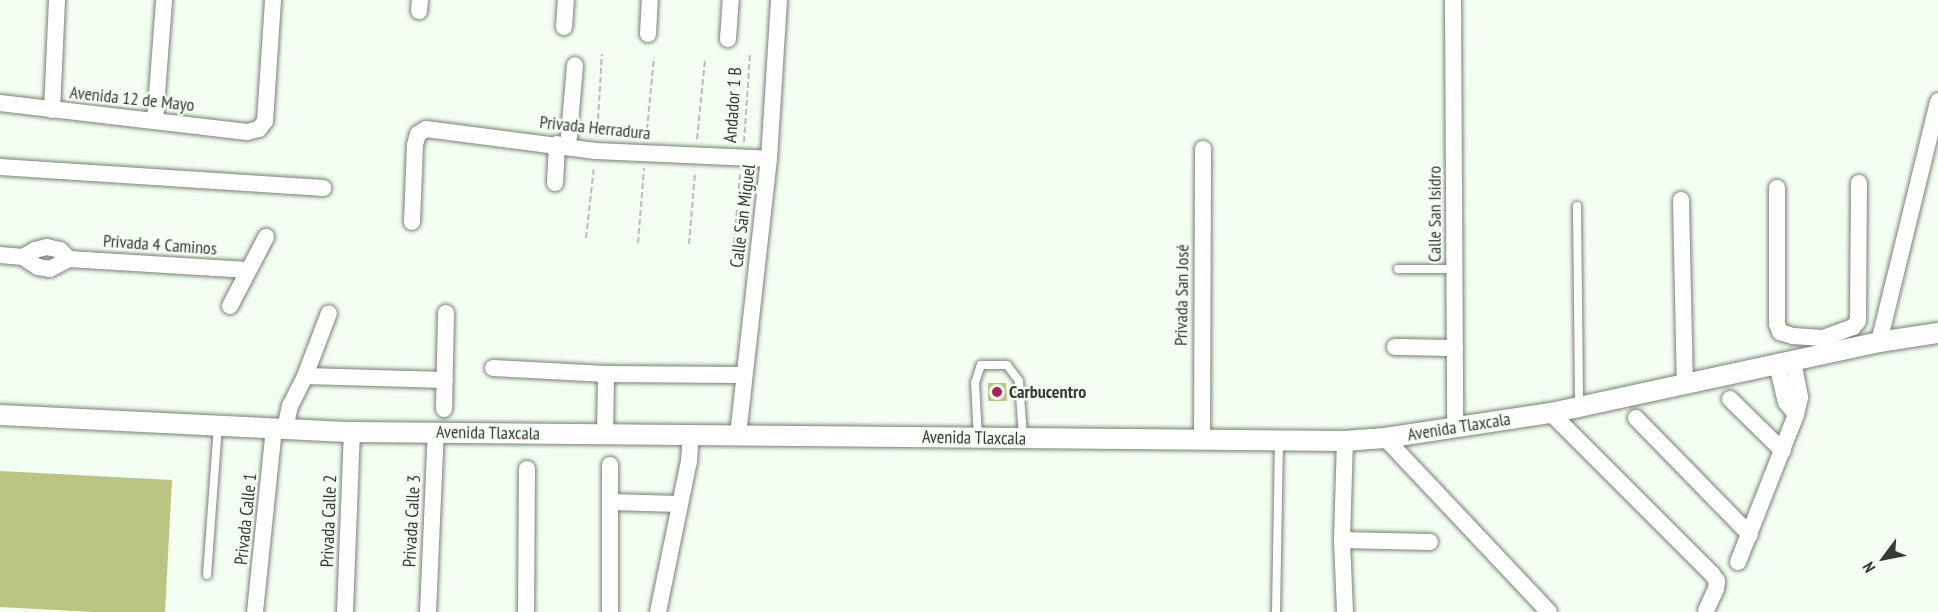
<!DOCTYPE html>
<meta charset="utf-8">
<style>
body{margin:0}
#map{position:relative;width:1938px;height:612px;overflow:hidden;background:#f5fef3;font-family:"PT Sans Narrow",sans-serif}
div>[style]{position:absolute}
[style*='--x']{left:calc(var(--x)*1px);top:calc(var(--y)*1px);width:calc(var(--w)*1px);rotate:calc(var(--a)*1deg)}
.building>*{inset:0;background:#bbc481}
.path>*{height:2px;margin-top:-1px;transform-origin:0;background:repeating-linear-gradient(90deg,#b7bfb6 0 6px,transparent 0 9px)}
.roads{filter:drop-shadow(0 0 2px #768174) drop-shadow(0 0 2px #768174)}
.service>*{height:8px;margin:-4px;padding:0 4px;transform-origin:4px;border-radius:4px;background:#fff}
.minor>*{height:16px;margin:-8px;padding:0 8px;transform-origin:8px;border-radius:8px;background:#fff}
.tertiary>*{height:20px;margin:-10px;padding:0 10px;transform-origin:10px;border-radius:10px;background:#fff}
.dots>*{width:16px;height:16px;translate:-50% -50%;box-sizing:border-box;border:3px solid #f5fef3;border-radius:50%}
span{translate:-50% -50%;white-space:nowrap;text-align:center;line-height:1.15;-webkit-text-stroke:4.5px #f5fef3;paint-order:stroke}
.street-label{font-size:18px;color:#363b35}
.poi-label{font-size:18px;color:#363b35;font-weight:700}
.left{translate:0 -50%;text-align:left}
.north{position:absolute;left:1854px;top:528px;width:60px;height:60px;-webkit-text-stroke:4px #f5fef3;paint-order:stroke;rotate:238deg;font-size:16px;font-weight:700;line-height:24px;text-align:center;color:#363b35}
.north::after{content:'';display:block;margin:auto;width:21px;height:27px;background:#363b35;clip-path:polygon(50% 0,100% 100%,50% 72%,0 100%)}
</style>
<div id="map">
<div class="building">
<div style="clip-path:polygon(988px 383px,1006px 383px,1007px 401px,988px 401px)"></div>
<div style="clip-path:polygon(0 471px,172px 480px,165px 612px,94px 612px,0 607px)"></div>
</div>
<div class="path">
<div style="--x:597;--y:137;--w:83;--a:-86.6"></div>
<div style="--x:646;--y:139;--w:82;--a:-84.4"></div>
<div style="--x:697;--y:139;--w:79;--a:-84.2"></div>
<div style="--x:744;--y:142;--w:87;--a:-86.1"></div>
<div style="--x:586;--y:238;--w:71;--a:-83.6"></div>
<div style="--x:638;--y:243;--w:75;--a:-85.4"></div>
<div style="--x:734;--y:243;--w:69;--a:-85"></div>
<div style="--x:689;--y:244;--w:72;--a:-85.2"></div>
</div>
<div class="roads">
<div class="service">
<div style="--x:1577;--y:206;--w:200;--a:89.4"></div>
<div style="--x:1398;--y:269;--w:57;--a:0"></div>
<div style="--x:978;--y:438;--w:55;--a:-93.1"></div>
<div style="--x:975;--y:383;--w:19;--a:-72"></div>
<div style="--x:981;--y:365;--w:26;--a:0"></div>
<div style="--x:1007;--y:365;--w:20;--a:53"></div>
<div style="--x:1019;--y:381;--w:56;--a:85.9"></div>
<div style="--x:207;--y:575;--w:149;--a:-85.8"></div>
<div style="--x:1276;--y:612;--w:171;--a:-89"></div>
</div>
<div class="minor">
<div style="--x:1453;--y:0;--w:428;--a:89.7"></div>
<div style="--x:419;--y:11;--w:11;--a:-85"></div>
<div style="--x:564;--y:27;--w:27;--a:-86"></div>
<div style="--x:648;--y:34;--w:34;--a:-87"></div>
<div style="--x:728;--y:39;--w:39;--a:-86"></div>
<div style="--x:0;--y:103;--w:249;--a:6.7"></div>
<div style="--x:247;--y:132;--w:12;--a:-14"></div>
<div style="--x:259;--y:129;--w:10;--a:-53"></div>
<div style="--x:265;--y:121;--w:121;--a:-86.2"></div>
<div style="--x:52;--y:110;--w:110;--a:-87.4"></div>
<div style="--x:155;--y:121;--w:121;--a:-85.7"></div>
<div style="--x:568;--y:147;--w:82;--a:-85.1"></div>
<div style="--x:0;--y:167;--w:324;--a:3.7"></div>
<div style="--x:555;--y:183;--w:39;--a:-87"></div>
<div style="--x:1777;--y:188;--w:136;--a:90"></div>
<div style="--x:1777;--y:324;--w:9;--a:69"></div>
<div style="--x:1780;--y:332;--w:14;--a:17"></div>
<div style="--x:1793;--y:336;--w:30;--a:4"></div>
<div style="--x:1823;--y:338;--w:32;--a:-20"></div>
<div style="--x:1853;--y:327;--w:8;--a:-50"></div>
<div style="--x:1858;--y:321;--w:138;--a:-89.6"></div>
<div style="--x:1681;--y:200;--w:184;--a:88.8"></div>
<div style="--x:412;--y:222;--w:77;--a:-87.8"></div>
<div style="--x:415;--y:145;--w:11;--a:-75"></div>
<div style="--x:418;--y:134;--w:9;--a:-32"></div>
<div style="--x:426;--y:129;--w:171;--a:7.4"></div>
<div style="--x:596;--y:151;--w:173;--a:2.6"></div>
<div style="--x:0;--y:255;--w:23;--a:5"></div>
<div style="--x:23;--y:257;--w:18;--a:34"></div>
<div style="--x:38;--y:267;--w:12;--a:9"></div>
<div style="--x:50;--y:269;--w:21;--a:-28"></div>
<div style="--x:23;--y:257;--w:14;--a:-30"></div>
<div style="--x:35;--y:250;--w:12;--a:-14"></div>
<div style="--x:47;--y:247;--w:13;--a:13"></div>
<div style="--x:60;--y:250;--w:13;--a:45"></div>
<div style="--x:69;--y:259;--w:179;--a:3.5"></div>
<div style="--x:230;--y:306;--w:78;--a:-62.4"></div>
<div style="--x:1879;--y:342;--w:248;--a:-76.2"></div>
<div style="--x:1395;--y:347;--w:60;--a:1"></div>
<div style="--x:1777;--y:364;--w:39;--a:77"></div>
<div style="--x:1786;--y:402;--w:16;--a:52"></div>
<div style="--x:493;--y:368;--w:113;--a:3"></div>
<div style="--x:606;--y:374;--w:137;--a:0.4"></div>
<div style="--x:305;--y:376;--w:140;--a:1.6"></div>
<div style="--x:1730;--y:399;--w:74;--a:44.5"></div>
<div style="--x:444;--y:409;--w:96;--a:-88.8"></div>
<div style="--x:1551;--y:413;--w:228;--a:45"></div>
<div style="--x:1712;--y:574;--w:9;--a:54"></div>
<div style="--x:1717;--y:581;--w:8;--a:97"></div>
<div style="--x:1716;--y:589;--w:23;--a:115"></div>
<div style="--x:1636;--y:418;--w:163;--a:45.7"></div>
<div style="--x:285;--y:429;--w:24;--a:-78"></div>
<div style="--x:290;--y:406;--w:34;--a:-63"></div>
<div style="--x:305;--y:376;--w:67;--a:-69.1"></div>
<div style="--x:605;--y:434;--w:60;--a:-89"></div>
<div style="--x:738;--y:435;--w:278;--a:-83.6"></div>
<div style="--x:769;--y:159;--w:159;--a:-86.4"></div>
<div style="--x:1385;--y:438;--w:239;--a:46.7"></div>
<div style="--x:1202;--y:441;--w:292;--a:-89.8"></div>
<div style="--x:610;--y:502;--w:70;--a:1.6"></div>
<div style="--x:1342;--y:540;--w:88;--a:1.3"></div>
<div style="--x:1738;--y:562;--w:158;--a:-68.5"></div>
<div style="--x:1796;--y:415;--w:18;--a:-77"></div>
<div style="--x:1800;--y:397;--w:37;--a:-101"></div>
<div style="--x:255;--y:612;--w:184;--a:-84.1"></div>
<div style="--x:345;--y:612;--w:180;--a:-87.8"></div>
<div style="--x:428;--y:612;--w:180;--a:-87.5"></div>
<div style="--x:526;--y:612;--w:143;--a:-89.6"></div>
<div style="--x:610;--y:612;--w:147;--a:-90"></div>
<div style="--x:658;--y:612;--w:154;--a:-78.4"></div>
<div style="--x:689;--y:461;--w:26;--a:-86"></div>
<div style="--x:1345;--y:612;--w:72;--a:-92.4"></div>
<div style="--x:1342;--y:540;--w:99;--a:-88.3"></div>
</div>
<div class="tertiary">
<div style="--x:0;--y:415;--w:352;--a:2.8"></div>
<div style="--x:352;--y:432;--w:993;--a:0.52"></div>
<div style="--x:1345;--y:441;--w:40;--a:-4.3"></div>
<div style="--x:1385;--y:438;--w:168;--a:-8.6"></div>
<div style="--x:1551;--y:413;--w:336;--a:-12.2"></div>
<div style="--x:1879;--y:342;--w:60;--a:-8.7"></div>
</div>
</div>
<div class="dots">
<div style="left:997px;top:392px;background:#b12155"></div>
</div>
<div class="street-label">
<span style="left:132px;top:99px;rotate:6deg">Avenida 12 de Mayo</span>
<span style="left:733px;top:105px;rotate:-86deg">Andador 1 B</span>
<span style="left:595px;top:128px;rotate:6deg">Privada Herradura</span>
<span style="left:1435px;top:214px;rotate:-90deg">Calle San Isidro</span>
<span style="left:743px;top:216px;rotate:-83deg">Calle San Miguel</span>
<span style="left:160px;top:245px;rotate:4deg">Privada 4 Caminos</span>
<span style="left:1182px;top:295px;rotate:-89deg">Privada San José</span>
<span style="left:1459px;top:427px;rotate:-9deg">Avenida Tlaxcala</span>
<span style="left:488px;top:433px;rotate:1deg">Avenida Tlaxcala</span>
<span style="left:974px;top:438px;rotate:1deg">Avenida Tlaxcala</span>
<span style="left:246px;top:519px;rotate:-84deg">Privada Calle 1</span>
<span style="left:329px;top:521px;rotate:-88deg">Privada Calle 2</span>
<span style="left:412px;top:521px;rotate:-87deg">Privada Calle 3</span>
</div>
<div class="poi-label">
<span class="left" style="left:1009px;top:392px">Carbucentro</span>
</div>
<div class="north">N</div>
</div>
